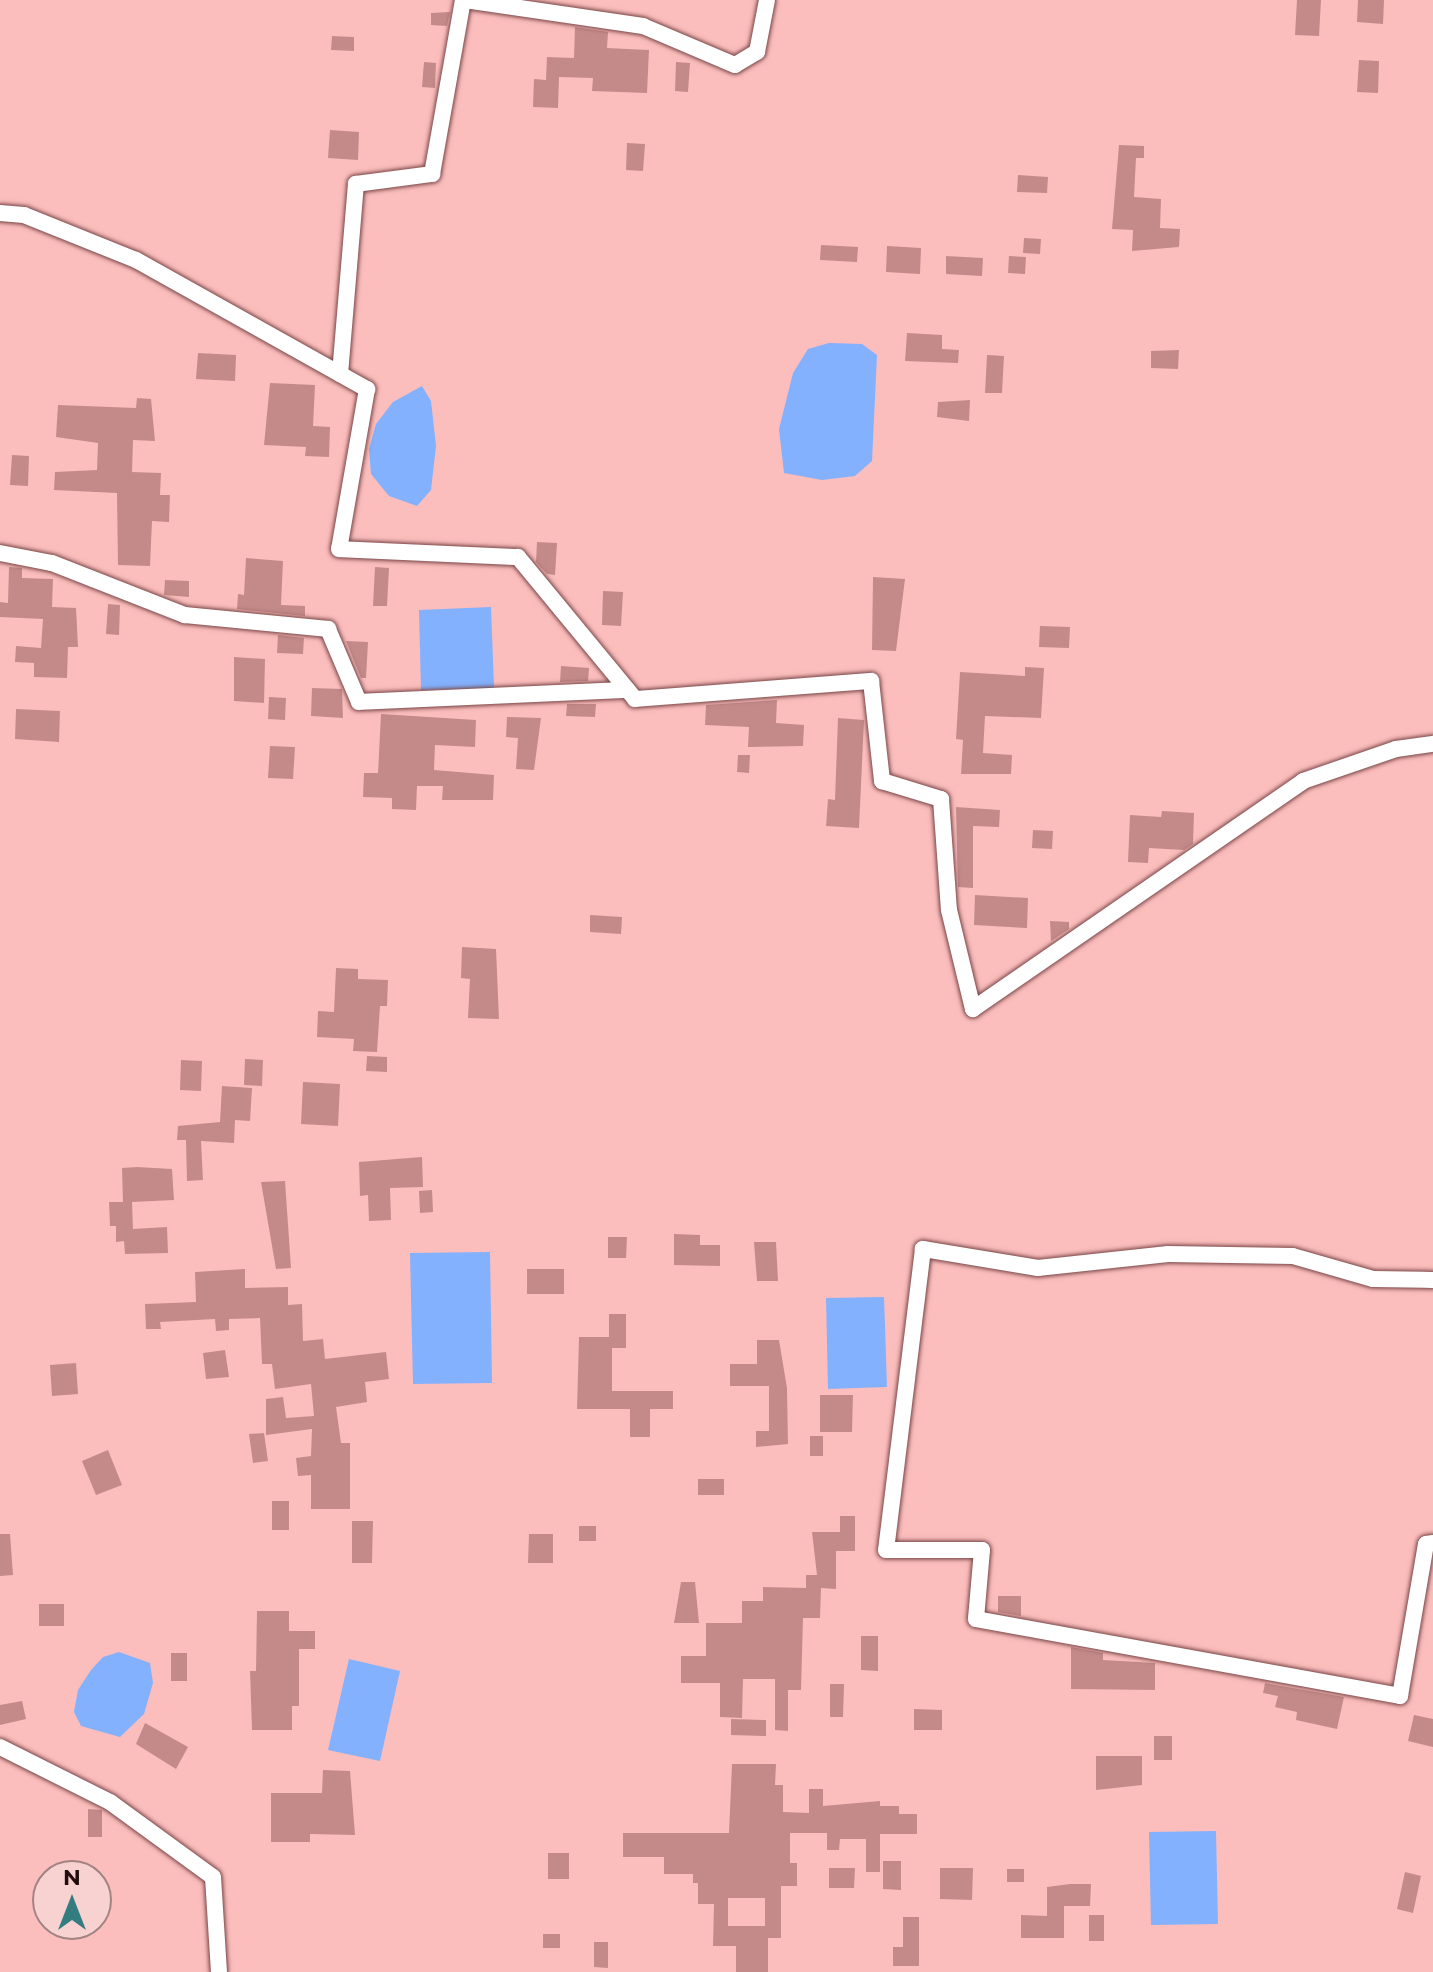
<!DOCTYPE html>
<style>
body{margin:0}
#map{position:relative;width:1433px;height:1972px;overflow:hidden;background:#fbbebd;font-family:Montserrat,sans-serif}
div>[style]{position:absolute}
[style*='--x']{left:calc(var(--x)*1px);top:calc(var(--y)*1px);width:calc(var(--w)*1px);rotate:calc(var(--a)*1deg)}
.water>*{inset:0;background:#83b1fd}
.building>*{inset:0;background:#c48a8a}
.roads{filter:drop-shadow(0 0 2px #794546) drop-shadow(0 0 2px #794546)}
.minor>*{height:16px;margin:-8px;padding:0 8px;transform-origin:8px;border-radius:8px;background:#fff}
span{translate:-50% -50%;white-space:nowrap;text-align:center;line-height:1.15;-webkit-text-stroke:6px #f8d2d1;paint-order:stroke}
.north{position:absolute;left:32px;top:1860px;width:80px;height:80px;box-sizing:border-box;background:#f8d2d1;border:2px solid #a28383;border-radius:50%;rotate:0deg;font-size:22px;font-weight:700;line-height:32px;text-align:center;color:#220d0e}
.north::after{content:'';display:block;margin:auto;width:28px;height:36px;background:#337c80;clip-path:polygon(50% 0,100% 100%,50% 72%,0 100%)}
</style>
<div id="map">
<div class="water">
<div style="clip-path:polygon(829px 343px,862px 344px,877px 355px,872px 461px,855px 476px,822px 480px,784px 473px,779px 429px,793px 373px,808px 349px)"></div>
<div style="clip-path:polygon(422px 386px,431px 401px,436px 446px,431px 490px,417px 506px,389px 496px,371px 474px,369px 449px,376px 424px,393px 402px)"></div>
<div style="clip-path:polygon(491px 607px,494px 688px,421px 690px,419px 610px)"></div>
<div style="clip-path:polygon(490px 1252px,492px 1383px,413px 1384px,410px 1253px)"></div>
<div style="clip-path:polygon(884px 1297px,887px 1387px,828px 1389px,826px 1298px)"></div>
<div style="clip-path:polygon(119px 1652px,150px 1663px,153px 1683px,144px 1714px,120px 1737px,81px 1726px,74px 1712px,78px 1690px,91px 1670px,103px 1657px)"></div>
<div style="clip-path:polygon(349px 1659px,400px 1671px,380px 1761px,328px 1750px)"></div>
<div style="clip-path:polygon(1216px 1831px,1218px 1924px,1151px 1925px,1149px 1832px)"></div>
</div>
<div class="building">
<div style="clip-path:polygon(1297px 0,1321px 0,1319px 36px,1295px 35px)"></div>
<div style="clip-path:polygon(1358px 0,1384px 0,1383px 24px,1357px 22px)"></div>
<div style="clip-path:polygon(450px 12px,447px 26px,431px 25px,431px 13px)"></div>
<div style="clip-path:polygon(575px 27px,608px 32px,607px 48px,649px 50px,647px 93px,592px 91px,593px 78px,559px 77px,558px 108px,533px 107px,534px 79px,546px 80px,547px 57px,574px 58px)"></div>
<div style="clip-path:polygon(332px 36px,354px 37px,354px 51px,331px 50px)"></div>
<div style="clip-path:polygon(1359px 60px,1379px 61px,1378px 93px,1357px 92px)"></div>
<div style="clip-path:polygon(424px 62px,436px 63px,435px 88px,422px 87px)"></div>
<div style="clip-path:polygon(676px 62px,690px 63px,688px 92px,675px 91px)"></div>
<div style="clip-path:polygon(330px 130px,359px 132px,358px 160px,328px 158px)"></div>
<div style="clip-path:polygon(627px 143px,645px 144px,643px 171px,626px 170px)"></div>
<div style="clip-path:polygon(1119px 145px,1144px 146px,1144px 158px,1136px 158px,1134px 197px,1161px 199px,1160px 228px,1180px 229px,1179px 247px,1132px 251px,1133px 230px,1112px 229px)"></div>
<div style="clip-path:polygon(1018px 175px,1048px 177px,1047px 193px,1017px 192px)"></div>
<div style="clip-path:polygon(1024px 238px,1041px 239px,1040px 254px,1023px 253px)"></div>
<div style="clip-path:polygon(821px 245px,858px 247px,857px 262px,820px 260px)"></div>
<div style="clip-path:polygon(887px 246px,921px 248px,920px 274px,886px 272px)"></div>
<div style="clip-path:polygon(946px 256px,983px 258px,982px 276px,946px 274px)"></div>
<div style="clip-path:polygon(1009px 256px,1026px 257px,1025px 274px,1008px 273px)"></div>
<div style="clip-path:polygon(907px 333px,942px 335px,942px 349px,959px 350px,958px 363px,905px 361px)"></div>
<div style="clip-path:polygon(1179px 350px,1178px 369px,1151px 368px,1151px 351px)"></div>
<div style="clip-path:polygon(198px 353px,236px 355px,235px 381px,196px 379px)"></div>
<div style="clip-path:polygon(987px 355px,1004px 356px,1002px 393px,985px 393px)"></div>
<div style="clip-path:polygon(270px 383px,315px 385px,313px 426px,330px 427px,329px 457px,305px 456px,306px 447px,264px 445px)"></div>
<div style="clip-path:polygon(137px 398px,151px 399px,155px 441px,133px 440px,132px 472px,161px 473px,160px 495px,170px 495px,169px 522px,152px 521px,150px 566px,118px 565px,117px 493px,54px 490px,55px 472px,97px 470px,98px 443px,56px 437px,58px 405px,136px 408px)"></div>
<div style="clip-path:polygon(970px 400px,969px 421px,937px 417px,938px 402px)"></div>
<div style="clip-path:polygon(12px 455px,29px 456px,28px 486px,10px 485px)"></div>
<div style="clip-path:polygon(537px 542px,557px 543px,555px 575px,547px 574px,536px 562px)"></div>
<div style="clip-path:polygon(246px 558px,283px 561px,281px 605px,305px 606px,305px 616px,237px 609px,238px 594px,244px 595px)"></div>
<div style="clip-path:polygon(9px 567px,22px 568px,22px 578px,53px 579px,52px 607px,76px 608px,78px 647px,68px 647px,67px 678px,34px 677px,34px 663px,15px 662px,16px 646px,41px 648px,43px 619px,0 617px,0 602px,8px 603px)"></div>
<div style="clip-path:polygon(375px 567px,389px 568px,387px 606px,373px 606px)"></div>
<div style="clip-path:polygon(873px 577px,905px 579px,896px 651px,872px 650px)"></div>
<div style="clip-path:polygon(165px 580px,189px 581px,189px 597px,164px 595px)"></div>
<div style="clip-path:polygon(603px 591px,623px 592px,621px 626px,602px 625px)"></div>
<div style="clip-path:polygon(108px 604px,120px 605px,119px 635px,106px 634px)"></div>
<div style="clip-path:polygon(1040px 626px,1070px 627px,1069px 648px,1039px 647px)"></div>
<div style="clip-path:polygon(278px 635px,304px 638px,303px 654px,277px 653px)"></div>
<div style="clip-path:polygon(346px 641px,368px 642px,366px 678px,361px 678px)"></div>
<div style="clip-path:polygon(234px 657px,265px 659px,264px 703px,234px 701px)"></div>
<div style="clip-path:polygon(561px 666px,589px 668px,588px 681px,560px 682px)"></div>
<div style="clip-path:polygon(1025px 667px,1044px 668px,1041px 718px,985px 716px,983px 753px,1012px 755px,1011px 774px,961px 774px,963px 740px,956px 739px,960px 672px,1025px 676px)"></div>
<div style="clip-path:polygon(312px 688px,342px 689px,343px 718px,311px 716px)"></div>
<div style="clip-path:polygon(269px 697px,286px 698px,285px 720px,268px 719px)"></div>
<div style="clip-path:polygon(777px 700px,776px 723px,804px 725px,803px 746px,748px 747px,749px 727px,705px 725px,706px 705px)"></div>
<div style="clip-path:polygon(567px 704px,596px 704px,595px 717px,566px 716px)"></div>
<div style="clip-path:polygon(16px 709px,60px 711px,59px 742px,15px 739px)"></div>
<div style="clip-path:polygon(381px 714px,476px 720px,475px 747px,435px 745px,434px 770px,494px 775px,493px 800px,442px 800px,443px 786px,417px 786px,416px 810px,392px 809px,392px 798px,363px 797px,364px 773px,378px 773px)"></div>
<div style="clip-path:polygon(507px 717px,541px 718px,534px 770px,516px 769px,518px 738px,506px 737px)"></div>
<div style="clip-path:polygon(838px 718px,864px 720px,859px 828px,826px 826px,828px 799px,835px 800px)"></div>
<div style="clip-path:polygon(270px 746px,295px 747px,293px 779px,268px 778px)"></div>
<div style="clip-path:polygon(738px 755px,750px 755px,749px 773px,737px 772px)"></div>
<div style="clip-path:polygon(956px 807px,1000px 810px,999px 827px,973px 826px,973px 888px,958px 887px)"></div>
<div style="clip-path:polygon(1162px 811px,1194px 813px,1193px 844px,1184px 850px,1149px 848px,1148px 863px,1128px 862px,1130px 815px,1161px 817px)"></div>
<div style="clip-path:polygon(1033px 830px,1053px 831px,1052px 849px,1032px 848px)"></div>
<div style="clip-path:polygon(975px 895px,1028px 898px,1027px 928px,974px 925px)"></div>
<div style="clip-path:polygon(590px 915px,622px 917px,621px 934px,590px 932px)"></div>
<div style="clip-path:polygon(1050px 921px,1069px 922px,1069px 929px,1051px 941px)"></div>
<div style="clip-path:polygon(462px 947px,496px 949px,499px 1019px,468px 1018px,470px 979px,461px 978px)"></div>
<div style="clip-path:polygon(336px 968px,358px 969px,358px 979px,388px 980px,387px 1006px,380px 1006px,377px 1052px,353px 1051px,354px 1039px,317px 1037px,318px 1011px,334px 1012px)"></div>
<div style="clip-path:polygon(367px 1056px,387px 1057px,387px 1072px,366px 1071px)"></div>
<div style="clip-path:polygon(245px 1059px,263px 1060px,262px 1086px,244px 1085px)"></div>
<div style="clip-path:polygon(181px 1060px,202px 1061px,201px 1091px,180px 1090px)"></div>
<div style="clip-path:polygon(303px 1082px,340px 1084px,338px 1126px,301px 1124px)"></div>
<div style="clip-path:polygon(222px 1086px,252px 1088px,250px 1121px,235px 1120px,234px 1143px,201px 1141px,203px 1180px,187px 1181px,186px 1140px,177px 1140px,178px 1126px,220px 1122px)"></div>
<div style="clip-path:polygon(422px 1157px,423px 1187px,390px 1188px,391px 1220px,369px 1221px,368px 1195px,360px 1196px,359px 1162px)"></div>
<div style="clip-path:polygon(137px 1167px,172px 1169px,174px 1200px,132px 1202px,133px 1229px,167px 1227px,168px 1253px,125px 1254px,124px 1241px,116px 1242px,116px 1226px,110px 1226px,109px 1202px,123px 1202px,122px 1168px)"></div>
<div style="clip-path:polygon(285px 1181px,291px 1268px,276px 1269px,261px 1182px)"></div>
<div style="clip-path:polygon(432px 1190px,433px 1212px,420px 1213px,419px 1191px)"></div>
<div style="clip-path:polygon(674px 1234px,700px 1235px,700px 1245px,720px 1245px,720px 1266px,674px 1265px)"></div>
<div style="clip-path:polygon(608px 1237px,627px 1237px,626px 1258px,608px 1258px)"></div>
<div style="clip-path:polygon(754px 1242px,776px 1242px,778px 1281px,757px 1281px)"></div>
<div style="clip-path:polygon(245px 1269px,245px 1288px,288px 1287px,288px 1305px,302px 1304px,303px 1341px,323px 1339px,325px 1359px,386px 1352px,389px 1379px,365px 1382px,367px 1402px,336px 1407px,341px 1443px,350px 1443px,350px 1509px,311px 1509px,311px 1475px,298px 1476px,296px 1458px,311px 1456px,312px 1429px,266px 1435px,266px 1399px,283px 1397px,286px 1418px,314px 1416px,311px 1384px,275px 1389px,272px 1364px,262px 1364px,260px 1318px,229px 1319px,229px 1330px,216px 1331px,215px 1319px,160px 1322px,161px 1329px,146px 1329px,145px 1304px,196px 1302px,195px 1272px)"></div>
<div style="clip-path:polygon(527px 1269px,564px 1269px,564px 1294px,527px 1294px)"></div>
<div style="clip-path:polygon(609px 1314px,626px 1314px,626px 1348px,612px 1348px,612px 1391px,673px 1391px,673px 1409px,650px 1409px,650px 1437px,630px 1437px,630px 1409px,577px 1409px,579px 1337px,609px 1337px)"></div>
<div style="clip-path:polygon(757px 1340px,779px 1340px,787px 1388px,788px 1444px,756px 1447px,756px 1431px,769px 1431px,769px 1386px,730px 1386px,730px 1364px,757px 1364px)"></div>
<div style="clip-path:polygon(225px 1350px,229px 1377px,206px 1379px,203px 1353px)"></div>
<div style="clip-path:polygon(76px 1363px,78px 1394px,52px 1396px,50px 1365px)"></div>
<div style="clip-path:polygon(820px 1395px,853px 1395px,852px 1432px,820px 1432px)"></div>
<div style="clip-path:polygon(264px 1433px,268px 1461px,253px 1463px,249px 1434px)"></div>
<div style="clip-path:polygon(810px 1436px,823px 1436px,823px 1456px,810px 1456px)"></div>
<div style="clip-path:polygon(108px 1450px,122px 1485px,96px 1495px,82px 1461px)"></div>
<div style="clip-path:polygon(698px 1479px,724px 1479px,724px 1495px,698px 1495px)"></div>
<div style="clip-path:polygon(272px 1501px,289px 1501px,289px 1530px,272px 1530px)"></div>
<div style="clip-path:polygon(840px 1516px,855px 1516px,855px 1551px,836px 1551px,836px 1589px,821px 1588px,820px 1618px,803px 1618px,801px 1690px,788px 1690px,788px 1731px,775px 1730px,775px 1679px,743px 1679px,742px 1718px,720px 1717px,720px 1683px,681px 1683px,681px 1656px,706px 1656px,706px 1623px,742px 1623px,742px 1601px,763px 1601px,763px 1587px,806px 1588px,806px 1575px,817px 1575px,812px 1532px,840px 1532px)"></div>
<div style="clip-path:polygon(352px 1521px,373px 1521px,372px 1563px,352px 1563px)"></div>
<div style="clip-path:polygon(579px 1526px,596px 1526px,596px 1541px,579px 1541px)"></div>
<div style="clip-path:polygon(0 1534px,10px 1534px,13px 1575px,0 1576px)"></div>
<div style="clip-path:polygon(529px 1534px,553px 1534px,553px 1563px,528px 1563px)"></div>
<div style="clip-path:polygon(681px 1582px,695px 1582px,699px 1623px,674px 1623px)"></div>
<div style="clip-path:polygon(998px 1596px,1021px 1596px,1021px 1616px,998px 1612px)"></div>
<div style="clip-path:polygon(39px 1604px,64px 1604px,64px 1626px,39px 1626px)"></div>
<div style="clip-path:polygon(257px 1611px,289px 1611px,289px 1631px,315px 1631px,315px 1649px,299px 1649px,299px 1706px,292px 1706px,292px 1730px,252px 1730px,250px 1671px,256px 1671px)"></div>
<div style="clip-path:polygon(861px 1636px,878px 1636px,878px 1671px,861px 1670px)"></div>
<div style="clip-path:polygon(1071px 1647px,1103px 1653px,1103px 1660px,1155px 1663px,1155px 1690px,1071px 1689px)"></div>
<div style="clip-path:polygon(171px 1653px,187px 1653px,187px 1681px,171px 1681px)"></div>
<div style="clip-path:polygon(1265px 1683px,1344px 1697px,1337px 1729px,1296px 1720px,1297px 1712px,1275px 1707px,1278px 1696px,1263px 1693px)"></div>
<div style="clip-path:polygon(830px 1684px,844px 1684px,843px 1717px,830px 1717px)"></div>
<div style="clip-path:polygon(22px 1701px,26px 1719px,0 1725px,0 1705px)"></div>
<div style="clip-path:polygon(914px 1709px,942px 1710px,942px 1730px,914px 1730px)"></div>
<div style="clip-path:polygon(1414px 1715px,1433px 1719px,1433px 1747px,1408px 1741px)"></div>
<div style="clip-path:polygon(731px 1719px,766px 1720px,766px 1736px,731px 1735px)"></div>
<div style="clip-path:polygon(145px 1723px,188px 1747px,176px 1769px,136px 1744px)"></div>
<div style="clip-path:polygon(1154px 1736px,1172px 1736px,1172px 1760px,1154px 1760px)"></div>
<div style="clip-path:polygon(1096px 1756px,1142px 1756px,1142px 1785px,1096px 1790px)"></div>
<div style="clip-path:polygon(evenodd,732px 1764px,776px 1764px,775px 1785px,783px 1785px,783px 1812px,809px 1813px,809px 1789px,823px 1789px,823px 1806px,880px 1801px,880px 1806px,899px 1806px,899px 1814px,917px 1814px,917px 1834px,880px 1834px,880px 1872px,866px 1872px,866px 1839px,840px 1839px,839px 1850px,827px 1850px,827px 1833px,790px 1833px,790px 1863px,797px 1863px,797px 1886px,781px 1886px,781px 1938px,768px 1938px,768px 1972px,736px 1972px,736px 1946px,713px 1946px,714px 1904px,698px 1904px,698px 1883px,693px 1883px,693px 1874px,664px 1874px,664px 1857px,623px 1857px,623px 1833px,729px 1833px,732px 1764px,728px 1898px,765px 1898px,765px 1926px,728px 1926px,728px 1898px)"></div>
<div style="clip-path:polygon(323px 1770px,350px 1771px,355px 1835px,310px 1834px,310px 1842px,271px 1842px,271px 1793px,322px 1793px)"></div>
<div style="clip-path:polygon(88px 1809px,102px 1810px,102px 1837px,88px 1837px)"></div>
<div style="clip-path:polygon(548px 1853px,569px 1853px,569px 1879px,548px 1879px)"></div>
<div style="clip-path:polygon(883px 1861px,901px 1861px,901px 1890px,883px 1889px)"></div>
<div style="clip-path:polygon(829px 1868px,855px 1868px,854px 1888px,829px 1888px)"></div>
<div style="clip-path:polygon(940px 1868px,973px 1868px,972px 1900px,940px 1899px)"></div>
<div style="clip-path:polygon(1007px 1869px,1024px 1869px,1024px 1882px,1007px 1882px)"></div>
<div style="clip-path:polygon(1405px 1872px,1421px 1876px,1413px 1913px,1397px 1909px)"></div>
<div style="clip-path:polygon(1070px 1884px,1091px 1884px,1090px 1906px,1064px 1906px,1064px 1938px,1021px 1938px,1021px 1915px,1047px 1916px,1047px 1887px)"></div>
<div style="clip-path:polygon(1089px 1915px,1104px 1915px,1104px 1941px,1089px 1941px)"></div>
<div style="clip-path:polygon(903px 1917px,919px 1917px,919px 1966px,893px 1966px,893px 1947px,903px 1947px)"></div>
<div style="clip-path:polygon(543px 1934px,560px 1934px,560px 1948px,543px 1948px)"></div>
<div style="clip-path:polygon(594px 1942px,608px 1942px,608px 1968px,594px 1967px)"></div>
</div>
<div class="roads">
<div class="minor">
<div style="--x:465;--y:0;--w:180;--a:8.3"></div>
<div style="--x:643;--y:26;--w:100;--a:23"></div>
<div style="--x:735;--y:65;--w:26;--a:-31"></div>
<div style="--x:757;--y:52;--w:53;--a:-79.1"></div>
<div style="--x:0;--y:213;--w:24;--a:5"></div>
<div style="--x:24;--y:215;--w:121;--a:21.9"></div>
<div style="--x:136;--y:260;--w:265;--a:29.2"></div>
<div style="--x:367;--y:389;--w:162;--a:99.9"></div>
<div style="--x:339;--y:549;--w:179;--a:2.6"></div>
<div style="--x:518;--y:557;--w:184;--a:50.5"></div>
<div style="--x:635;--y:699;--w:237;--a:-4.4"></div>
<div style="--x:871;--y:681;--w:101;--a:83.7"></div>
<div style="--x:882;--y:781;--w:62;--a:17"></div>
<div style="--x:941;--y:799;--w:111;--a:85.9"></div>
<div style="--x:949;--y:910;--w:102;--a:76.4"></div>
<div style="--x:973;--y:1009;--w:401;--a:-34.6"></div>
<div style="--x:1303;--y:781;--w:98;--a:-19"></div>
<div style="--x:1396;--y:749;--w:37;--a:-8"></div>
<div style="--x:340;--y:374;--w:191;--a:-85.2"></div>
<div style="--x:356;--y:184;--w:77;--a:-7.5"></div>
<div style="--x:432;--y:174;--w:177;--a:-79.9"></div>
<div style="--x:0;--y:553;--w:53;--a:10.9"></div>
<div style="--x:52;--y:563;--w:143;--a:21.4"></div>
<div style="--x:185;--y:615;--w:144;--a:5.6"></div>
<div style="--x:328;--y:629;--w:79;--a:67"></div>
<div style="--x:359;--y:702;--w:268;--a:-2.6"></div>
<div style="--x:1433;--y:1280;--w:60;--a:-179"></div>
<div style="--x:1373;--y:1279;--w:83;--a:-164"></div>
<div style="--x:1293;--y:1256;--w:125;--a:-179.1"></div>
<div style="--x:1168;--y:1254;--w:131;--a:173.9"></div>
<div style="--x:1038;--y:1268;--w:117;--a:-170.6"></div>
<div style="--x:923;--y:1249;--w:303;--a:97"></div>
<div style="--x:886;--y:1550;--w:96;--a:0"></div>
<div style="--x:982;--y:1550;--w:69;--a:95"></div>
<div style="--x:976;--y:1619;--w:431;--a:10.3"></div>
<div style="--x:1400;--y:1696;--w:154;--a:-80.3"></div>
<div style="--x:1426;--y:1544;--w:7;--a:-8"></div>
<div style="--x:0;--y:1747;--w:123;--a:26.6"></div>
<div style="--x:110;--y:1802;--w:127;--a:36.1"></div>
<div style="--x:213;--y:1877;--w:95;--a:86.4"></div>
</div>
</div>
<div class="north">N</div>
</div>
